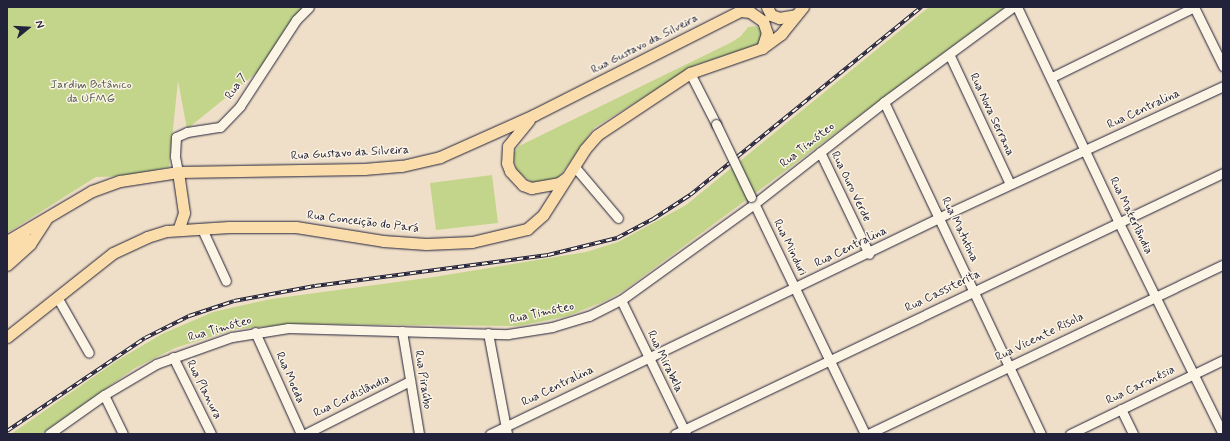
<!DOCTYPE html>
<meta charset="utf-8">
<style>
body{margin:0}
#map{position:relative;width:1230px;height:441px;overflow:hidden;background:#f0dfc8;font-family:Mynerve,sans-serif}
div>[style]{position:absolute}
[style*='--x']{left:calc(var(--x)*1px);top:calc(var(--y)*1px);width:calc(var(--w)*1px);rotate:calc(var(--a)*1deg)}
.green>*{inset:0;background:#c3d58a}
.roads{filter:drop-shadow(0 0 1px #22223b) drop-shadow(0 0 1px #22223b)}
.minor>*{height:9px;margin:-4.5px;padding:0 4.5px;transform-origin:4.5px;border-radius:4.5px;background:#fcf5e5}
.major>*{height:11px;margin:-5.5px;padding:0 5.5px;transform-origin:5.5px;border-radius:5.5px;background:#faddab}
.rail>*{height:3.5px;margin-top:-1.75px;transform-origin:0;background:repeating-linear-gradient(90deg,#fcf5e5 0 6px,#22223b 0 12px);box-sizing:border-box;border-block:1px solid #22223b}
.bridges{filter:drop-shadow(0 0 1px #22223b) drop-shadow(0 0 1px #22223b)}
.minor-bridge>*{height:9px;margin:-4.5px;padding:0 4.5px;transform-origin:4.5px;border-radius:4.5px;background:#fcf5e5}
span{translate:-50% -50%;white-space:nowrap;text-align:center;line-height:1.15;-webkit-text-stroke:3px #fcf5e5;paint-order:stroke}
.street-label{font-size:12px;color:#22223b}
.park-label{font-size:12px;color:#525853}
.frame{position:absolute;inset:0;border:8px solid #22223b;pointer-events:none}
.north{position:absolute;left:8px;top:8px;width:40px;height:40px;-webkit-text-stroke:3px #fcf5e5;paint-order:stroke;rotate:72deg;font-size:11px;font-weight:700;line-height:16px;text-align:center;color:#22223b}
.north::after{content:'';display:block;margin:auto;width:14px;height:18px;background:#22223b;clip-path:polygon(50% 0,100% 100%,50% 72%,0 100%)}
</style>
<div id="map">
<div class="green">
<div style="clip-path:polygon(7px 7px,305px 7px,260px 70px,187px 129px,178px 81px,169px 167px,131px 176px,96px 177px,7px 233px)"></div>
<div style="clip-path:polygon(929px 7px,1005px 7px,726px 215px,623px 291px,605px 301px,568px 316px,519px 326px,300px 324px,236px 329px,175px 348px,135px 368px,41px 434px,11px 434px,118px 360px,162px 334px,213px 312px,271px 299px,434px 277px,586px 252px,618px 242px,686px 205px)"></div>
<div style="clip-path:polygon(756px 26px,762px 30px,763px 41px,754px 46px,695px 65px,594px 128px,559px 177px,547px 183px,535px 184px,517px 172px,513px 154px,519px 146px,732px 42px,741px 36px,748px 27px)"></div>
<div style="clip-path:polygon(492px 175px,498px 223px,436px 230px,430px 183px)"></div>
</div>
<div class="roads">
<div class="minor">
<div style="--x:1017;--y:7;--w:239;--a:64.7"></div>
<div style="--x:1119;--y:223;--w:235;--a:63.8"></div>
<div style="--x:1194;--y:7;--w:66;--a:63.8"></div>
<div style="--x:950;--y:56;--w:141;--a:64.9"></div>
<div style="--x:690;--y:73;--w:57;--a:63"></div>
<div style="--x:1052;--y:77;--w:158;--a:-26.2"></div>
<div style="--x:884;--y:102;--w:367;--a:64.7"></div>
<div style="--x:820;--y:152;--w:113;--a:64.3"></div>
<div style="--x:574;--y:166;--w:68;--a:49.8"></div>
<div style="--x:178;--y:172;--w:16;--a:-101"></div>
<div style="--x:175;--y:156;--w:19;--a:-87"></div>
<div style="--x:176;--y:137;--w:12;--a:-24"></div>
<div style="--x:187;--y:132;--w:33;--a:-9"></div>
<div style="--x:220;--y:127;--w:29;--a:-46"></div>
<div style="--x:240;--y:106;--w:103;--a:-56.9"></div>
<div style="--x:296;--y:20;--w:18;--a:-45"></div>
<div style="--x:752;--y:199;--w:261;--a:64.3"></div>
<div style="--x:202;--y:229;--w:57;--a:65.2"></div>
<div style="--x:57;--y:297;--w:64;--a:60.3"></div>
<div style="--x:621;--y:300;--w:149;--a:64.1"></div>
<div style="--x:402;--y:331;--w:104;--a:80.6"></div>
<div style="--x:255;--y:332;--w:112;--a:65.7"></div>
<div style="--x:488;--y:333;--w:103;--a:79.3"></div>
<div style="--x:173;--y:357;--w:86;--a:63.7"></div>
<div style="--x:104;--y:395;--w:43;--a:64"></div>
<div style="--x:1121;--y:409;--w:28;--a:64"></div>
<div style="--x:49;--y:434;--w:67;--a:-35.3"></div>
<div style="--x:104;--y:395;--w:61;--a:-30.8"></div>
<div style="--x:156;--y:364;--w:81;--a:-19.6"></div>
<div style="--x:232;--y:337;--w:57;--a:-9.1"></div>
<div style="--x:288;--y:328;--w:220;--a:1.6"></div>
<div style="--x:508;--y:334;--w:45;--a:-9"></div>
<div style="--x:552;--y:327;--w:39;--a:-17"></div>
<div style="--x:589;--y:316;--w:36;--a:-27"></div>
<div style="--x:621;--y:300;--w:164;--a:-35.8"></div>
<div style="--x:754;--y:204;--w:165;--a:-38.1"></div>
<div style="--x:884;--y:102;--w:160;--a:-36.4"></div>
<div style="--x:305;--y:434;--w:118;--a:-26.8"></div>
<div style="--x:490;--y:434;--w:500;--a:-25.7"></div>
<div style="--x:940;--y:217;--w:312;--a:-24.8"></div>
<div style="--x:675;--y:434;--w:607;--a:-25.47"></div>
<div style="--x:868;--y:434;--w:393;--a:-25.5"></div>
<div style="--x:1070;--y:434;--w:170;--a:-25.8"></div>
</div>
<div class="major">
<div style="--x:767;--y:7;--w:9;--a:63"></div>
<div style="--x:771;--y:15;--w:9;--a:21"></div>
<div style="--x:779;--y:18;--w:17;--a:-10"></div>
<div style="--x:741;--y:11;--w:9;--a:6"></div>
<div style="--x:750;--y:12;--w:16;--a:35"></div>
<div style="--x:763;--y:21;--w:13;--a:72"></div>
<div style="--x:767;--y:33;--w:16;--a:108"></div>
<div style="--x:529;--y:120;--w:33;--a:129"></div>
<div style="--x:508;--y:146;--w:17;--a:93"></div>
<div style="--x:507;--y:163;--w:9;--a:69"></div>
<div style="--x:510;--y:171;--w:19;--a:47"></div>
<div style="--x:523;--y:185;--w:9;--a:21"></div>
<div style="--x:531;--y:188;--w:28;--a:-10"></div>
<div style="--x:559;--y:183;--w:9;--a:-36"></div>
<div style="--x:178;--y:172;--w:41;--a:81.7"></div>
<div style="--x:184;--y:213;--w:18;--a:109"></div>
<div style="--x:7;--y:241;--w:99;--a:-30.5"></div>
<div style="--x:92;--y:191;--w:30;--a:-20"></div>
<div style="--x:120;--y:181;--w:59;--a:-8.8"></div>
<div style="--x:178;--y:172;--w:186;--a:-0.9"></div>
<div style="--x:364;--y:169;--w:38;--a:-5"></div>
<div style="--x:402;--y:166;--w:39;--a:-13"></div>
<div style="--x:440;--y:157;--w:103;--a:-24.1"></div>
<div style="--x:534;--y:115;--w:240;--a:-26.8"></div>
<div style="--x:7;--y:252;--w:23;--a:-41"></div>
<div style="--x:7;--y:265;--w:31;--a:-42"></div>
<div style="--x:30;--y:244;--w:30;--a:-57"></div>
<div style="--x:7;--y:337;--w:135;--a:-38.4"></div>
<div style="--x:113;--y:253;--w:38;--a:-25"></div>
<div style="--x:147;--y:237;--w:21;--a:-17"></div>
<div style="--x:167;--y:231;--w:62;--a:-3.7"></div>
<div style="--x:229;--y:227;--w:67;--a:0"></div>
<div style="--x:296;--y:227;--w:88;--a:9.1"></div>
<div style="--x:383;--y:241;--w:43;--a:4"></div>
<div style="--x:426;--y:244;--w:46;--a:-2.5"></div>
<div style="--x:472;--y:242;--w:57;--a:-13.3"></div>
<div style="--x:527;--y:229;--w:21;--a:-41"></div>
<div style="--x:543;--y:215;--w:78;--a:-57.5"></div>
<div style="--x:585;--y:149;--w:18;--a:-49"></div>
<div style="--x:597;--y:135;--w:112;--a:-33.7"></div>
<div style="--x:690;--y:73;--w:76;--a:-19.1"></div>
<div style="--x:762;--y:48;--w:24;--a:-36"></div>
<div style="--x:781;--y:34;--w:35;--a:-51"></div>
</div>
</div>
<div class="rail">
<div style="--x:7;--y:431;--w:166;--a:-34"></div>
<div style="--x:145;--y:338;--w:49;--a:-26.6"></div>
<div style="--x:189;--y:316;--w:47;--a:-18.4"></div>
<div style="--x:234;--y:301;--w:82;--a:-10.5"></div>
<div style="--x:315;--y:286;--w:235;--a:-7.6"></div>
<div style="--x:548;--y:255;--w:71;--a:-13.8"></div>
<div style="--x:617;--y:238;--w:41;--a:-27.8"></div>
<div style="--x:653;--y:219;--w:44;--a:-33"></div>
<div style="--x:690;--y:195;--w:298;--a:-39.1"></div>
</div>
<div class="bridges">
<div class="minor-bridge">
<div style="--x:716;--y:124;--w:81;--a:64.4"></div>
</div>
</div>
<div class="street-label">
<span style="left:645px;top:45px;rotate:-27deg">Rua Gustavo da Silveira</span>
<span style="left:237px;top:87px;rotate:-55deg">Rua 7</span>
<span style="left:1144px;top:110px;rotate:-25deg">Rua Centralina</span>
<span style="left:991px;top:115px;rotate:65deg">Rua Nova Serrana</span>
<span style="left:808px;top:146px;rotate:-38deg">Rua Timóteo</span>
<span style="left:350px;top:154px;rotate:-3deg">Rua Gustavo da Silveira</span>
<span style="left:850px;top:187px;rotate:64deg">Rua Ouro Verde</span>
<span style="left:1130px;top:216px;rotate:64deg">Rua Materlândia</span>
<span style="left:363px;top:223px;rotate:7deg">Rua Conceição do Pará</span>
<span style="left:959px;top:230px;rotate:64deg">Rua Matutina</span>
<span style="left:789px;top:248px;rotate:64deg">Rua Minduri</span>
<span style="left:851px;top:248px;rotate:-26deg">Rua Centralina</span>
<span style="left:943px;top:292px;rotate:-26deg">Rua Cassiterita</span>
<span style="left:542px;top:314px;rotate:-12deg">Rua Timóteo</span>
<span style="left:220px;top:330px;rotate:-16deg">Rua Timóteo</span>
<span style="left:1040px;top:338px;rotate:-26deg">Rua Vicente Risola</span>
<span style="left:664px;top:362px;rotate:64deg">Rua Mirabela</span>
<span style="left:289px;top:378px;rotate:66deg">Rua Moeda</span>
<span style="left:422px;top:380px;rotate:81deg">Rua Piraúbo</span>
<span style="left:1141px;top:386px;rotate:-26deg">Rua Carmésia</span>
<span style="left:558px;top:387px;rotate:-26deg">Rua Centralina</span>
<span style="left:203px;top:390px;rotate:63deg">Rua Planura</span>
<span style="left:352px;top:397px;rotate:-26deg">Rua Cordislândia</span>
</div>
<div class="park-label">
<span style="left:91px;top:93px">Jardim Botânico<br>da UFMG</span>
</div>
<div class="frame"></div>
<div class="north">N</div>
</div>
